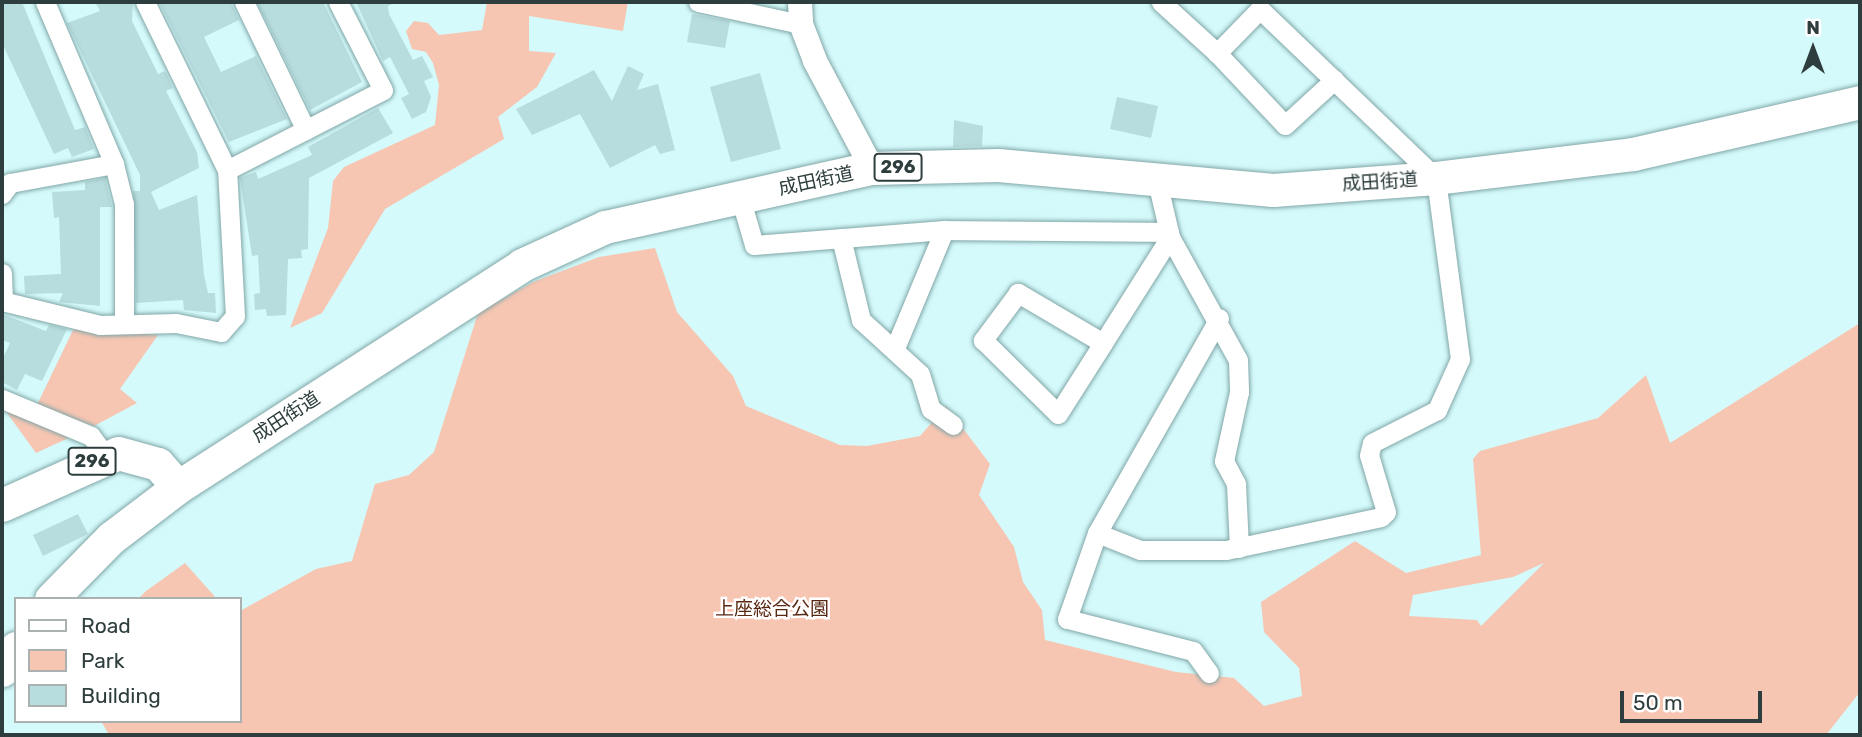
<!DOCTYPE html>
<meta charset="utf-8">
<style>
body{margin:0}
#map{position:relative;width:1862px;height:737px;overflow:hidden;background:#d4fafb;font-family:Rubik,"Noto Sans JP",sans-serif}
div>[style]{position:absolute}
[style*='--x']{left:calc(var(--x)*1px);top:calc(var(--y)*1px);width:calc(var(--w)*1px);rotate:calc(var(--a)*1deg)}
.green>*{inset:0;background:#f7c6b3}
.building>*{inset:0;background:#b8ddde}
.roads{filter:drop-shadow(0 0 2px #82a6a7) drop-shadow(0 0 2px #82a6a7)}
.minor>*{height:19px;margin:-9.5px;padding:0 9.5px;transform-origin:9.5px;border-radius:9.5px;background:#fff}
.tertiary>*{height:24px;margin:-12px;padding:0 12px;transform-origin:12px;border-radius:12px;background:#fff}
.trunk>*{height:33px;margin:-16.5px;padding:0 16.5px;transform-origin:16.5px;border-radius:16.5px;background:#fff}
span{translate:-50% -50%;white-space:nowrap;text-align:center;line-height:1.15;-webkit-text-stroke:5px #fff;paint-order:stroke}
.shield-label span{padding:2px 5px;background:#fff;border:2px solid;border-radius:5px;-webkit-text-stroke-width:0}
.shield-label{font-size:18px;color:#2e3d3d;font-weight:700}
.street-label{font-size:19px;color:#2e3d3d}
.park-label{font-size:19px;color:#592813}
.frame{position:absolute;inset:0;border:4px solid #2e3d3d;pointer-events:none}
.legend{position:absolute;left:14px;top:597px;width:228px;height:126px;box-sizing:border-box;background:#fff;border:2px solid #abb1b1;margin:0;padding:9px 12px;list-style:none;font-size:21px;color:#2e3d3d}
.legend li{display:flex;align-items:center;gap:14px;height:35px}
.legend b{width:35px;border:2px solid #abb1b1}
.north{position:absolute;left:1778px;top:14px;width:70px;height:70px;-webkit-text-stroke:5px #fff;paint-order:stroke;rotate:0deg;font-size:19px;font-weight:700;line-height:28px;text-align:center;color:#2e3d3d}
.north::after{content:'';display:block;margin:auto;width:24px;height:32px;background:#2e3d3d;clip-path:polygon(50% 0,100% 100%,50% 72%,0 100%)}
.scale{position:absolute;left:1620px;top:691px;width:142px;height:32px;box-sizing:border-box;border:4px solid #2e3d3d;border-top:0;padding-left:9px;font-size:21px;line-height:24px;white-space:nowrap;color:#2e3d3d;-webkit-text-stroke:5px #fff;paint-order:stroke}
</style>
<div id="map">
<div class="green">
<div style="clip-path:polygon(487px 2px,628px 2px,623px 31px,529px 16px,529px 51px,556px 53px,537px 87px,498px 117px,504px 139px,385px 209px,322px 313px,290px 328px,328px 228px,333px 181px,344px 167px,435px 125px,439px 85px,433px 63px,426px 52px,412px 49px,406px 31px,414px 21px,428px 23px,439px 35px,482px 30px)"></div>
<div style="clip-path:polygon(evenodd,655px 248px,677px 312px,733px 376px,746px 406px,840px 445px,867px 446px,920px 436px,946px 406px,990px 464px,979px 495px,1014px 547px,1023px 582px,1042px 610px,1045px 640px,1176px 672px,1234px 678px,1264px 706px,1302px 696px,1299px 668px,1264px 632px,1261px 602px,1355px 541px,1406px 573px,1481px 555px,1473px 459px,1480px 451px,1598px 418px,1646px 375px,1670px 443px,1860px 323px,1860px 692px,1826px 735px,109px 735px,101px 721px,240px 721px,240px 611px,316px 569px,352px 561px,375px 484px,409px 475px,434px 452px,478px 313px,533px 282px,599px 257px,655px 248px,1544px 563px,1481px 626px,1477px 620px,1409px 616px,1413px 595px,1513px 577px,1544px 563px)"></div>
<div style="clip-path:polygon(74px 328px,158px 335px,120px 389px,137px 403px,94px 426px,36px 407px)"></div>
<div style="clip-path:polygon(2px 406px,75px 435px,36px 453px)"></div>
<div style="clip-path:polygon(185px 563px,217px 599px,138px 599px,146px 591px)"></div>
</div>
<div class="building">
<div style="clip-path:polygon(2px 2px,22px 2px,75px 130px,85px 127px,94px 149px,72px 157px,68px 148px,54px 154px,2px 43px)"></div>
<div style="clip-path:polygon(95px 2px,133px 2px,132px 21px,158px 74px,165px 71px,173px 88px,166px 91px,197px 152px,199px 168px,151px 192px,159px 210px,197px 195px,204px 275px,208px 293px,215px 293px,216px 313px,184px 310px,183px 300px,136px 303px,133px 191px,140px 191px,140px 175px,67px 23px,100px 11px)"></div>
<div style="clip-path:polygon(159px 2px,231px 2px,239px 20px,204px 37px,221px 72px,256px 56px,287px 119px,229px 142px)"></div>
<div style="clip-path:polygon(257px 2px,323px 2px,362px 82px,310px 110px)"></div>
<div style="clip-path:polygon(356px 2px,396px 2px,388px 6px,389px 14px,413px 60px,422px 56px,433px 77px,424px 81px,431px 97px,426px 112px,412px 119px,401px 98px,409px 94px,390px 57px,383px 61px)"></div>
<div style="clip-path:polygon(692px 14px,730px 21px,725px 48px,687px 42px)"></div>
<div style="clip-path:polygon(628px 66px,644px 74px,637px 90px,658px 84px,675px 150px,660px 154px,655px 145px,610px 168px,580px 114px,532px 135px,516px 109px,594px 70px,612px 101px)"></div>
<div style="clip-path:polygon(760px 73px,781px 149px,731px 162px,710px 87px)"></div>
<div style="clip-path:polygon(1117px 97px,1158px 106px,1151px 138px,1110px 129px)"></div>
<div style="clip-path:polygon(378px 108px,393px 133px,309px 178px,308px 249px,301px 250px,302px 258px,288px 259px,286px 315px,267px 316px,266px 309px,255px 310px,254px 294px,260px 293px,258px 255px,252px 256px,240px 178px,256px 172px,258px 179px,312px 155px,308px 147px)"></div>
<div style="clip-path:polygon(954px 120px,983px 126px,982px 146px,953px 147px)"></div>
<div style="clip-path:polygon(105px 178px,112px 207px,100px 207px,100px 306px,59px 302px,63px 293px,25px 294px,24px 276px,61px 274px,59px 217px,54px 218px,52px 192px,85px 190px,85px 182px)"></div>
<div style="clip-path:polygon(2px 314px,46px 331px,49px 325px,67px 329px,42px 381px,25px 374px,17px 390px,2px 382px,2px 360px,10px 343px,2px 340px)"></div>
<div style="clip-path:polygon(78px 514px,88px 534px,43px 556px,33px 535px)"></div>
</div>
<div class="roads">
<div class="minor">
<div style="--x:45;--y:2;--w:176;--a:66.9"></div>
<div style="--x:114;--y:164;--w:41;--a:76"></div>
<div style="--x:124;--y:204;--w:120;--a:90"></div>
<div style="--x:244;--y:2;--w:142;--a:64.2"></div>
<div style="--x:698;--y:2;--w:105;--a:12.1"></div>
<div style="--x:1217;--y:53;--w:99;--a:46.6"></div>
<div style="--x:1285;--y:125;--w:67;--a:-42.6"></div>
<div style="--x:227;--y:170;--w:175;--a:-27.1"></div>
<div style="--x:383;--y:90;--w:99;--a:-117.1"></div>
<div style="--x:1157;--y:181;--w:57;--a:76.9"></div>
<div style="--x:1170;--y:237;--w:141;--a:61.1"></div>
<div style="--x:1238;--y:360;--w:32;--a:88"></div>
<div style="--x:1239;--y:392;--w:71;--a:102.3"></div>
<div style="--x:1224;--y:461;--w:26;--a:62"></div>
<div style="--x:1236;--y:484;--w:64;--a:87.3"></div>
<div style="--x:2;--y:194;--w:14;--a:-54"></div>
<div style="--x:10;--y:183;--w:106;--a:-10.4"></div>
<div style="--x:740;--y:197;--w:50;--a:73.7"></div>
<div style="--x:754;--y:245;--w:191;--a:-4.5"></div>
<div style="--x:944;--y:230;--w:225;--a:0.5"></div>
<div style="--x:841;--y:238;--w:84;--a:76.3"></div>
<div style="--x:861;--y:320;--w:80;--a:42.5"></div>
<div style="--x:920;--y:374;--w:37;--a:73"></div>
<div style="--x:931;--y:409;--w:27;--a:36"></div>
<div style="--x:2;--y:273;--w:28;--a:88"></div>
<div style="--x:2;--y:301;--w:101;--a:13.8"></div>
<div style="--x:100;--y:325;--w:76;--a:-1.5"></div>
<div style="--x:176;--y:323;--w:46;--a:11.3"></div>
<div style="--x:221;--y:332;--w:21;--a:-49"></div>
<div style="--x:235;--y:316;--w:146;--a:-93.1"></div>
<div style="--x:227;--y:170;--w:187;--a:-116"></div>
<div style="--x:1103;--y:343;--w:99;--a:-149.5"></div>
<div style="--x:1018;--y:293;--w:59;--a:126.7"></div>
<div style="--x:983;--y:340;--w:105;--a:44.6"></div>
<div style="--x:1058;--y:414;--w:84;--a:-57.6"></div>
<div style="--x:1103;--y:343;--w:125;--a:-57.7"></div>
<div style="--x:895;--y:348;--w:128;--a:-67.4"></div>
<div style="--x:2;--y:399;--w:96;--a:22.6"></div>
<div style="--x:91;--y:436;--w:24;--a:54"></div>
<div style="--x:1097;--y:533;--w:46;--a:21.6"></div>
<div style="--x:1140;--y:550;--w:86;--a:0"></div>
<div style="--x:1226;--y:550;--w:158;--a:-12"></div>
<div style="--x:1381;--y:517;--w:7;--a:-45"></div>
<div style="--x:1386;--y:512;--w:59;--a:-106.6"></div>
<div style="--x:1369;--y:455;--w:12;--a:-76"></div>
<div style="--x:1372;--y:443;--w:73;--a:-26.9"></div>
<div style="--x:1437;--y:410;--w:56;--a:-65.7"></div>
<div style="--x:1460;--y:359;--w:183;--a:-97.6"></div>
<div style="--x:1436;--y:178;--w:244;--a:-136.2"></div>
<div style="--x:1260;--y:9;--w:62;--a:134.3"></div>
<div style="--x:1217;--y:53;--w:76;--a:-137.7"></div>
<div style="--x:1209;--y:673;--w:27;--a:-126"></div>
<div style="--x:1193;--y:651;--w:130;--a:-165.7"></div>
<div style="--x:1067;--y:619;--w:91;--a:-70.8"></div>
<div style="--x:1097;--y:533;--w:247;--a:-60.4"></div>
</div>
<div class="tertiary">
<div style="--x:800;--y:2;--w:22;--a:87"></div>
<div style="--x:801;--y:24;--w:40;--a:69"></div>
<div style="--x:815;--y:61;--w:121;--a:62"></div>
</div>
<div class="trunk">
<div style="--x:2;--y:505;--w:127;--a:-24.1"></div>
<div style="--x:118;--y:453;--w:41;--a:15.4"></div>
<div style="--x:158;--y:464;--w:30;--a:49"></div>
<div style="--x:51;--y:599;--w:86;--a:-45.5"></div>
<div style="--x:111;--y:538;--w:84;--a:-37.3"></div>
<div style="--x:178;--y:487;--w:409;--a:-32.8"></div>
<div style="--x:522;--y:265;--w:91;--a:-24.6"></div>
<div style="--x:605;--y:227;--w:273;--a:-12.5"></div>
<div style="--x:872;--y:168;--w:126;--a:-1.4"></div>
<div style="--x:998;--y:165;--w:276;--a:5.2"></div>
<div style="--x:1273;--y:190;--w:163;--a:-4.2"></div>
<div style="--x:1436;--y:178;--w:198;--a:-6.9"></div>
<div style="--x:1633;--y:154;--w:233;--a:-12.9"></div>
<div style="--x:2;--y:670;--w:26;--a:-58"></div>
</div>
</div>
<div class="shield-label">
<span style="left:898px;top:167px">296</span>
<span style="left:92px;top:461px">296</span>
</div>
<div class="street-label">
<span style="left:816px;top:181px;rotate:-12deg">成田街道</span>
<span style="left:1380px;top:182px;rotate:-4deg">成田街道</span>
<span style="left:286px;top:417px;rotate:-33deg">成田街道</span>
</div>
<div class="park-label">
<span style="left:772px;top:609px">上座総合公園</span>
</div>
<div class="frame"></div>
<ul class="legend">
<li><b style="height:9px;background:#fff"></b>Road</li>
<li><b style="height:19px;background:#f7c6b3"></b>Park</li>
<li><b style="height:19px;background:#b8ddde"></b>Building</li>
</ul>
<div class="north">N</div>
<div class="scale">50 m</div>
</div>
